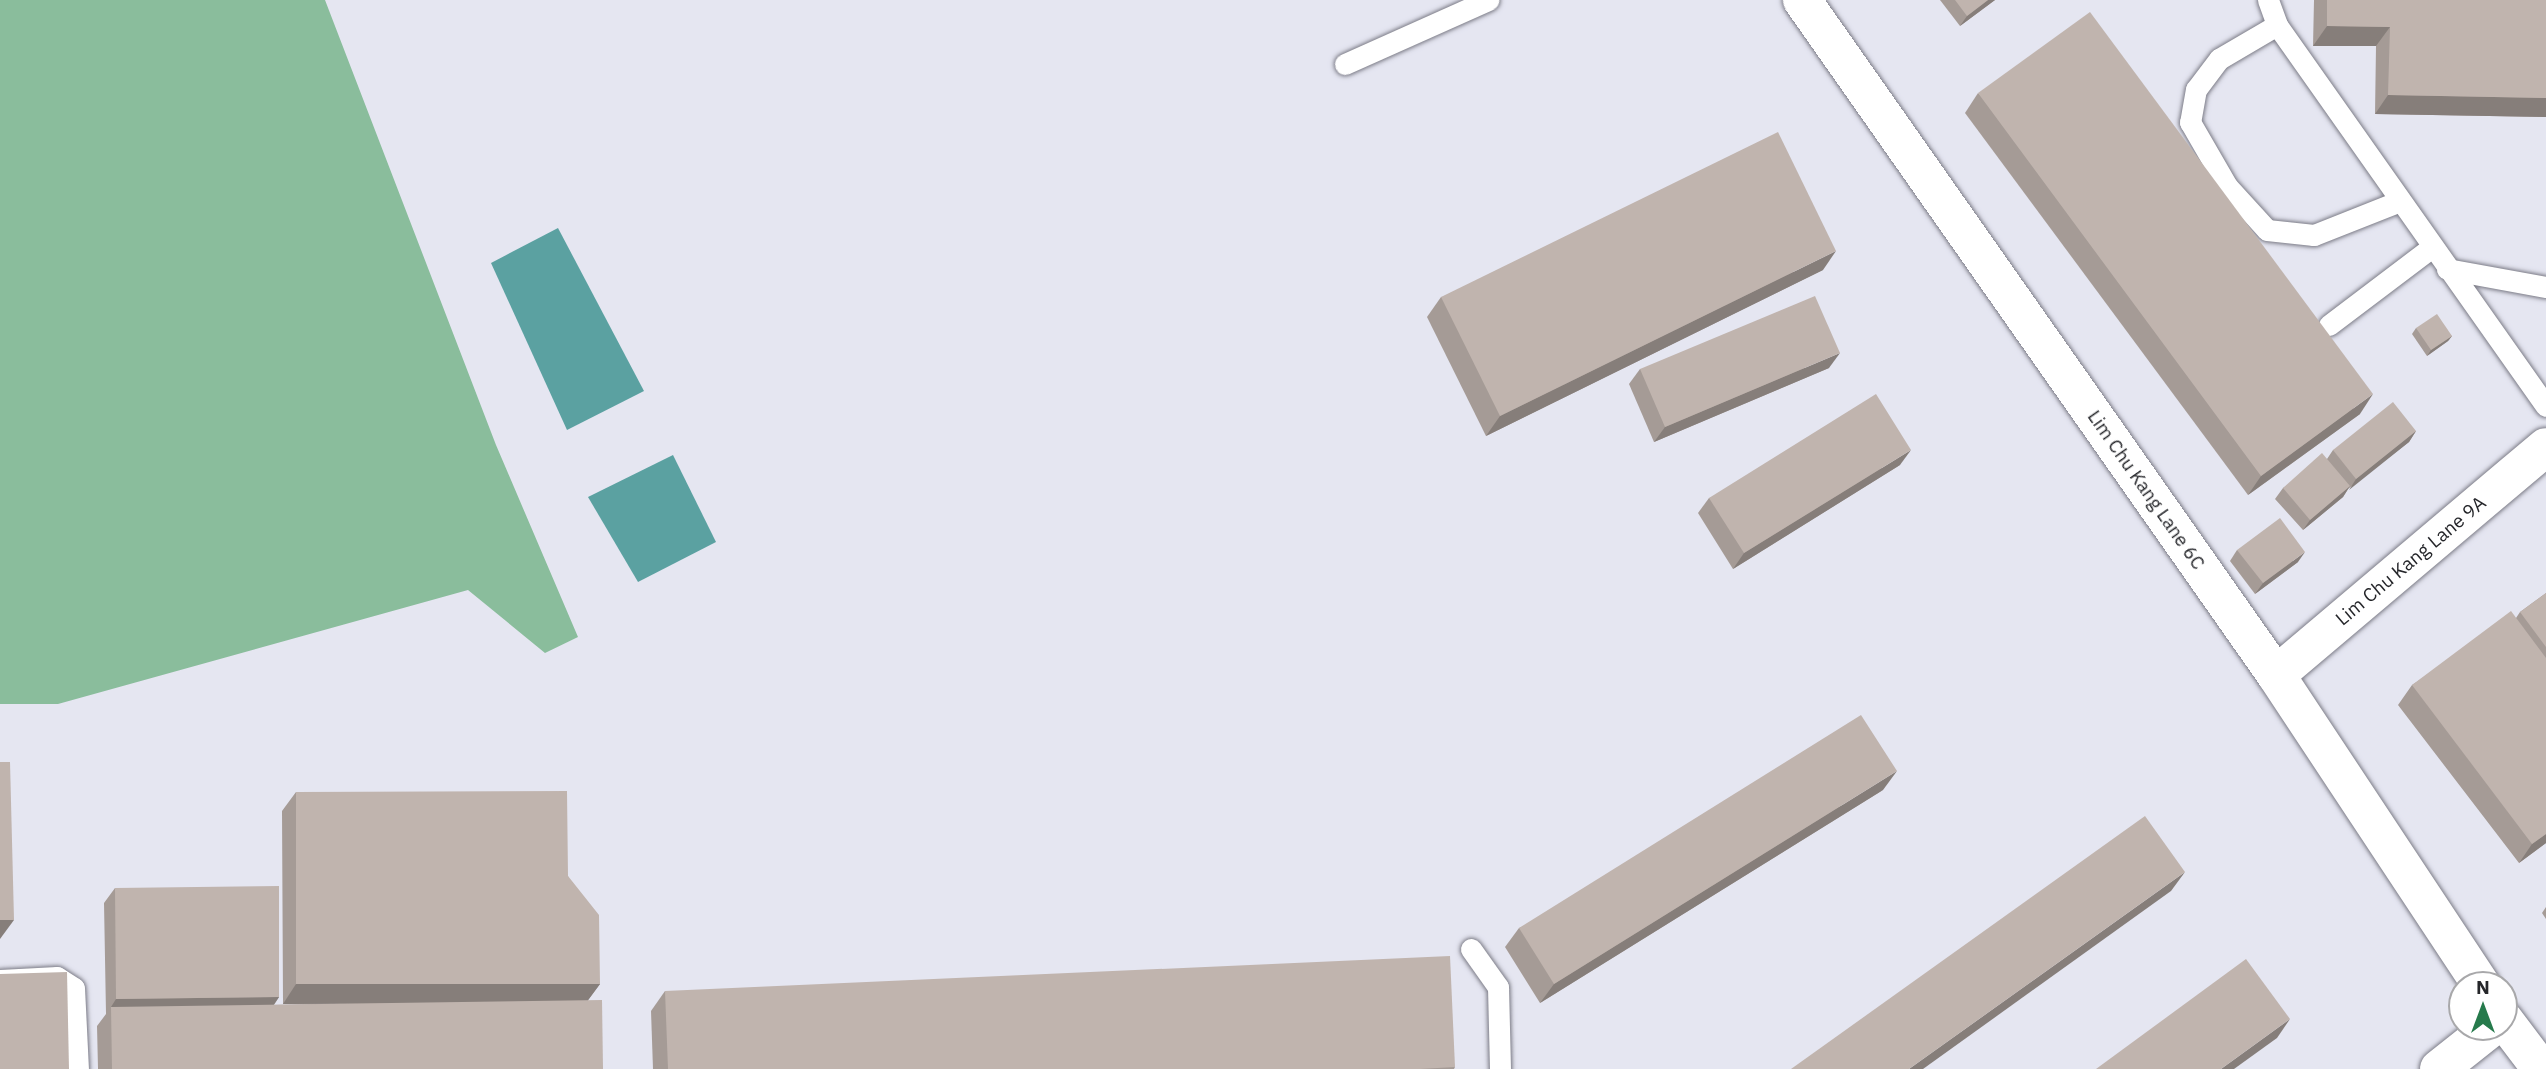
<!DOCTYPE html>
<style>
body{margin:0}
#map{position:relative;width:2546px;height:1069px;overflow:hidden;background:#e5e6f1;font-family:"IBM Plex Sans",sans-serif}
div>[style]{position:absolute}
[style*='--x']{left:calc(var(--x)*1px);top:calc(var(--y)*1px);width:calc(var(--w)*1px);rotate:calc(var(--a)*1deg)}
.forest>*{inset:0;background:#8abd9c}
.water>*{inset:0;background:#5ba1a1}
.roads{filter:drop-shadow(0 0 2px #7c7c87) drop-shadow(0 0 2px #7c7c87)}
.lane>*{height:21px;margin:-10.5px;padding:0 10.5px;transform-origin:10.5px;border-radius:10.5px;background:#fff}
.street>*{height:38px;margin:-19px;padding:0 19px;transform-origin:19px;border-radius:19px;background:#fff}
.wall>*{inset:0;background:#a59b96}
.shaded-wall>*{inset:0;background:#867e7a}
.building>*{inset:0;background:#c0b4ae}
span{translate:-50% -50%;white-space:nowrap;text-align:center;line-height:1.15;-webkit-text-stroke:7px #fff;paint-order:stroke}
.street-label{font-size:19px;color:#25262a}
.north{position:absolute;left:2448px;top:971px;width:70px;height:70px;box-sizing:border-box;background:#fff;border:2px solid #a8a8aa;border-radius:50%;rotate:0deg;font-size:19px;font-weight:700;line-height:28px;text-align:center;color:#25262a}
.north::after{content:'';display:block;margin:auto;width:24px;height:32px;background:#267a4c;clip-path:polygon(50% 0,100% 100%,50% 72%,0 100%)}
</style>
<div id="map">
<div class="forest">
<div style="clip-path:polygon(0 0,325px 0,496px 445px,578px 637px,545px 653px,468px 590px,58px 704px,0 704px)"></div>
</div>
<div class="water">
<div style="clip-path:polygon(558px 228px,644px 391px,567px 430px,491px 263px)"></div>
<div style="clip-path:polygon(673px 455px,716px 542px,638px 582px,588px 497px)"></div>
</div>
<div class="roads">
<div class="lane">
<div style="--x:2268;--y:0;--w:27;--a:70"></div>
<div style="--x:2277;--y:25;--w:466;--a:54.8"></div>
<div style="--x:2277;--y:25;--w:67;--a:149.6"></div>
<div style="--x:2219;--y:59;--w:38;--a:127"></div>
<div style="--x:2196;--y:89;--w:34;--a:100"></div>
<div style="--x:2190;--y:122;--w:74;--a:60"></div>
<div style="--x:2227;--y:186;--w:59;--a:47.7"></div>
<div style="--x:2267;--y:230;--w:47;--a:6.1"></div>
<div style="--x:2314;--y:235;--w:92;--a:-21.6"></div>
<div style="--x:1345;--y:64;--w:157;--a:-24.1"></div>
<div style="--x:2447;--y:269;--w:101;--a:10.3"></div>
<div style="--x:2329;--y:325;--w:129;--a:-37.1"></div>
<div style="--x:1471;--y:949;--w:47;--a:54.6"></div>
<div style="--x:1498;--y:987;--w:82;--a:88.6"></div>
<div style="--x:0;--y:980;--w:57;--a:-3"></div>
<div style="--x:57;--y:977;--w:20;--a:33"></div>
<div style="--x:74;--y:988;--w:81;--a:87.2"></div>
</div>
<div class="street">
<div style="--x:1802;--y:0;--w:825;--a:54.92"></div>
<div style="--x:2276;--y:675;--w:372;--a:56.5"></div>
<div style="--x:2276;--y:675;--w:353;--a:-40.2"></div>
<div style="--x:2504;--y:1020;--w:61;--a:52.9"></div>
<div style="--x:2439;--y:1069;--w:68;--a:-38.4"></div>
</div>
</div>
<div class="wall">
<div style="clip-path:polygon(1940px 0,1995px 0,1960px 26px)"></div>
<div style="clip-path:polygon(2314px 0,2546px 0,2546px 117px,2375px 114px,2376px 46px,2313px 46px)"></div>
<div style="clip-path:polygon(1978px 93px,2360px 414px,2248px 495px,1965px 113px)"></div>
<div style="clip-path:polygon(1823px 270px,1486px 436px,1427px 317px,1441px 297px)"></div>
<div style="clip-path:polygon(2416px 328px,2452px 336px,2448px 341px,2427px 356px,2412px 334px)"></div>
<div style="clip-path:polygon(1829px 368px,1654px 442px,1629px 384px,1640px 369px)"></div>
<div style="clip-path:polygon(2416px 431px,2409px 442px,2348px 489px,2343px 497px,2303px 530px,2275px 499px,2283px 488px,2327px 459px,2333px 450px)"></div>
<div style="clip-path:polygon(1900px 465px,1733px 569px,1698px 513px,1709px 498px)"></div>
<div style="clip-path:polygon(2237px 550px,2298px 562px,2255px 594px,2230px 561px)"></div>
<div style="clip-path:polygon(2546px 593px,2546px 843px,2519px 863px,2398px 705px,2412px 685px,2516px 618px,2520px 612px)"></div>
<div style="clip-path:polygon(1883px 790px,1540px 1003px,1505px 947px,1519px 928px)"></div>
<div style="clip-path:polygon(296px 792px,568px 876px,600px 984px,588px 1000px,603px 1069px,98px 1069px,97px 1026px,106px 1014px,104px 903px,115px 888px,279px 997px,274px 1005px,360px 1003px,283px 1004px,282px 811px)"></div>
<div style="clip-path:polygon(2546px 907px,2546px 919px,2542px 913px)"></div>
<div style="clip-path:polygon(665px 991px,1455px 1067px,1454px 1069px,653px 1069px,651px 1011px)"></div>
</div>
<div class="shaded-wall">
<div style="clip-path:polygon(1988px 0,1995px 0,1960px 26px,1967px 16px)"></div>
<div style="clip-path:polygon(2327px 26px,2390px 27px,2376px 46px,2313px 46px)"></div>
<div style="clip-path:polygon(2388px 95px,2546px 98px,2546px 117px,2375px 114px)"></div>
<div style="clip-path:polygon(1836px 251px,1823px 270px,1486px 436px,1500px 416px)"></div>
<div style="clip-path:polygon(2452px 336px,2448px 341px,2427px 356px,2431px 350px)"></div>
<div style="clip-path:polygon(1840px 353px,1829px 368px,1654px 442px,1665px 427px)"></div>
<div style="clip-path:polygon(2373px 394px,2360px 414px,2248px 495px,2261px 476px)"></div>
<div style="clip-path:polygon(2416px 431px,2409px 442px,2349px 490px,2356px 479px)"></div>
<div style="clip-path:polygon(1911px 450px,1900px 465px,1733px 569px,1744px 553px)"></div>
<div style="clip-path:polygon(2350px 486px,2343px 497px,2303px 530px,2310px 520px)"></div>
<div style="clip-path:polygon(2305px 552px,2298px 562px,2255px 594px,2263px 583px)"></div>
<div style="clip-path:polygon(1897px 771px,1883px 790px,1540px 1003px,1554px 984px)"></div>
<div style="clip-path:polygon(2546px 834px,2546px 843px,2519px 863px,2532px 844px)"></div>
<div style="clip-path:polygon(2185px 872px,2171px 891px,1923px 1069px,1909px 1069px)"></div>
<div style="clip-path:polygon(0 920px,14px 920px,0 939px)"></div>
<div style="clip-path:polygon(296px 984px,600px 984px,586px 1003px,283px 1004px)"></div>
<div style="clip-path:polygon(279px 997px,268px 1013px,111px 1007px,116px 999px)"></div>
<div style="clip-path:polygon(2290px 1019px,2277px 1038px,2234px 1069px,2221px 1069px)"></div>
</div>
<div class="building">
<div style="clip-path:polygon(1955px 0,1988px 0,1967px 16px)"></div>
<div style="clip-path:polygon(2327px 0,2546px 0,2546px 98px,2388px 95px,2390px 27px,2327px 26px)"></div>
<div style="clip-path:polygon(2090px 12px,2373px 394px,2261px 476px,1978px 93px)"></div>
<div style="clip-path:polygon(1778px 132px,1836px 251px,1500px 416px,1441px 297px)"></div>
<div style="clip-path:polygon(1815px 296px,1840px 353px,1665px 427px,1640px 369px)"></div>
<div style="clip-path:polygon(2437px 314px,2452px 336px,2431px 350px,2416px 328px)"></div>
<div style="clip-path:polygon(1876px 394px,1911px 450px,1744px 553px,1709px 498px)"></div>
<div style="clip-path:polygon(2393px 402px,2416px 431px,2356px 479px,2333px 450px)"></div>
<div style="clip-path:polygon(2322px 453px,2350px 486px,2310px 520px,2283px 488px)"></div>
<div style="clip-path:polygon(2280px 518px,2305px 552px,2263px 583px,2237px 550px)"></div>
<div style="clip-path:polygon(2546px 593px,2546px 647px,2520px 612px)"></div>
<div style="clip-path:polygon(2511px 611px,2546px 658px,2546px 834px,2532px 844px,2412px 685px)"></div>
<div style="clip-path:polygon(1861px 715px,1897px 771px,1554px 984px,1519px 928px)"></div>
<div style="clip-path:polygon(0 762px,10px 762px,14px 920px,0 920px)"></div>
<div style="clip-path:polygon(567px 791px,568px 876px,599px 915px,600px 984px,296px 984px,296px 792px)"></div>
<div style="clip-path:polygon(2145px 816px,2185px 872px,1909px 1069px,1791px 1069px)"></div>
<div style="clip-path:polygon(279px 886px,279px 997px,116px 999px,115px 888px)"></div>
<div style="clip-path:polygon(1450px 956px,1455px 1067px,1420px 1069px,668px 1069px,665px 991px)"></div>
<div style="clip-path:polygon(2246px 959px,2290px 1019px,2221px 1069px,2096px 1069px)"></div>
<div style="clip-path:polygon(67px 972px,69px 1069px,0 1069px,0 974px)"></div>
<div style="clip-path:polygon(602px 1000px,603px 1069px,112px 1069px,111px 1007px)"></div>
</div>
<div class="street-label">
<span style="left:2146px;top:490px;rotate:55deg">Lim Chu Kang Lane 6C</span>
<span style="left:2411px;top:561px;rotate:-40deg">Lim Chu Kang Lane 9A</span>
</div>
<div class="north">N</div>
</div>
